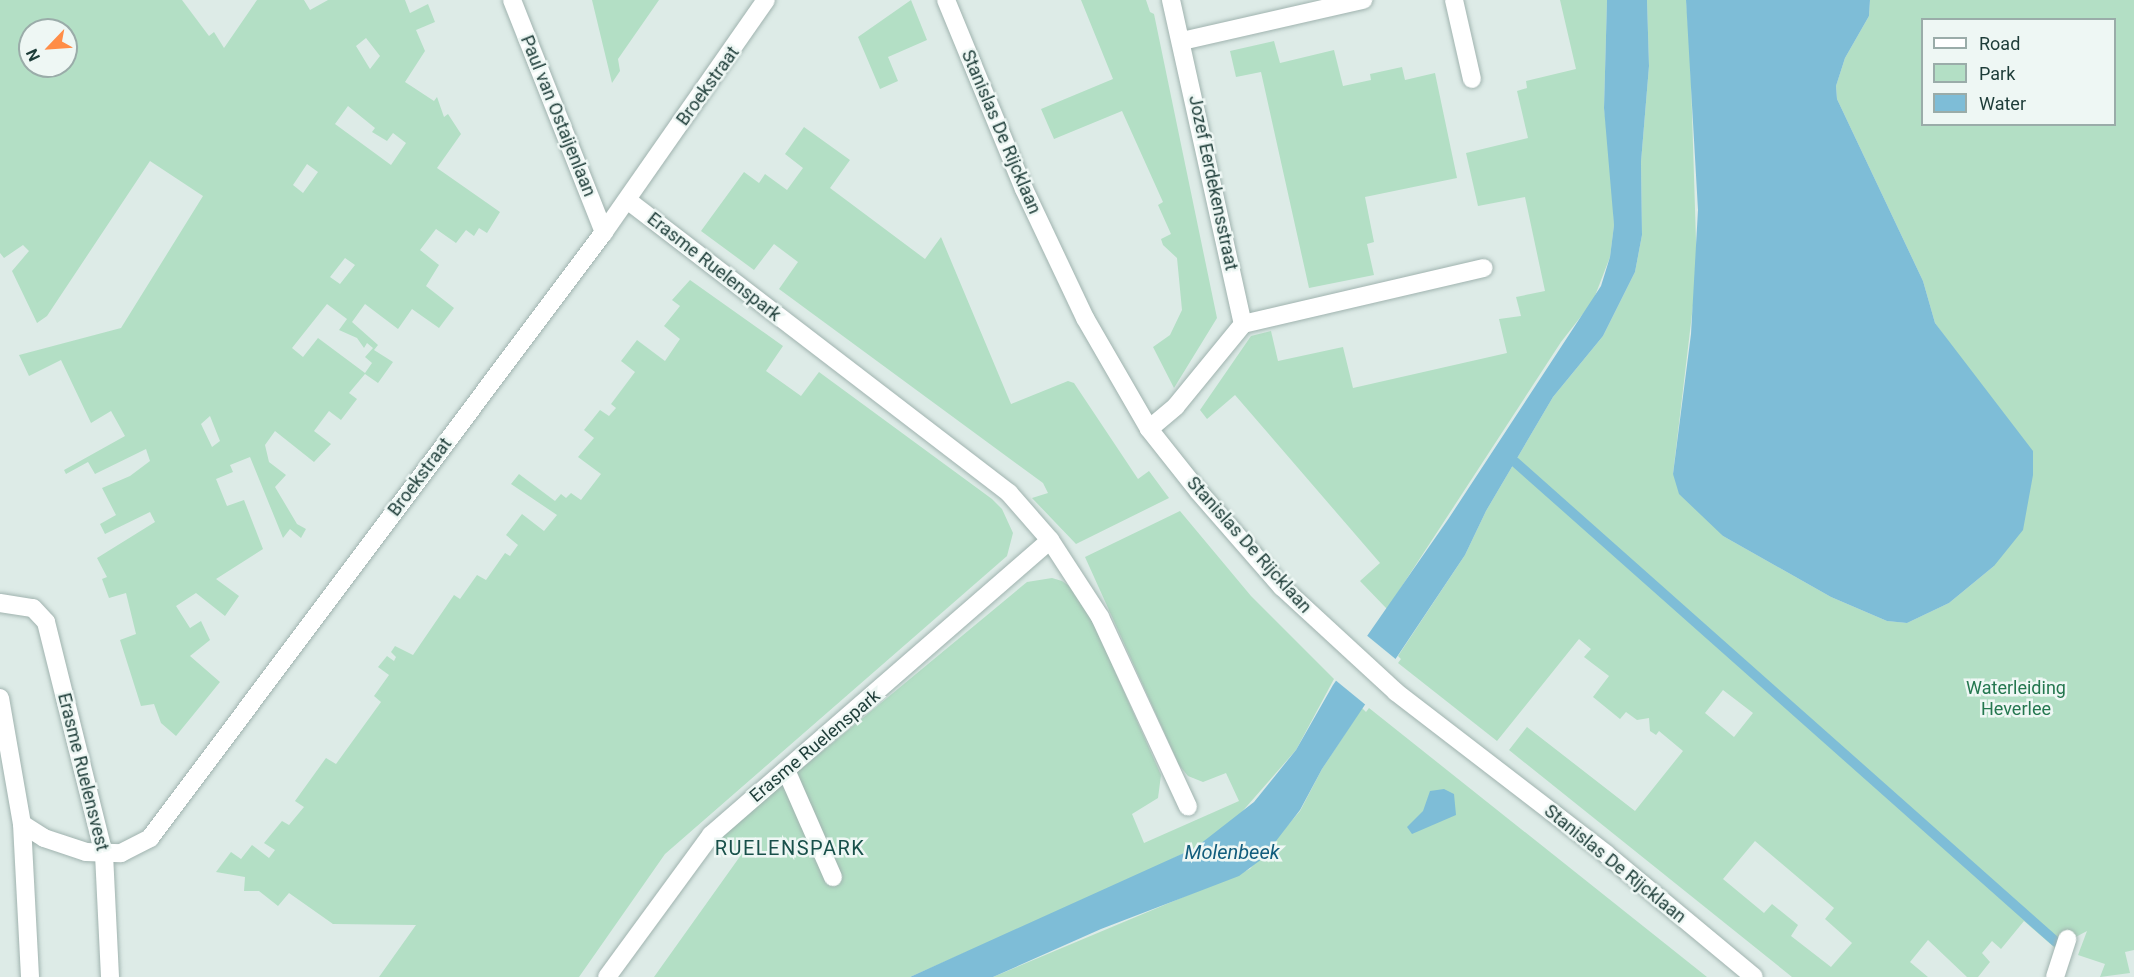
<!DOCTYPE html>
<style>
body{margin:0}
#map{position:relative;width:2134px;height:977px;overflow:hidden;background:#ddebe7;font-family:Roboto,sans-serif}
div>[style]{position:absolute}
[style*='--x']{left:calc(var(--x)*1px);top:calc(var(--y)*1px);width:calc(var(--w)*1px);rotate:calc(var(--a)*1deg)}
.green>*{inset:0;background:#b3dfc5}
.water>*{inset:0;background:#7ebdd7}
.pier>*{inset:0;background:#ddebe7}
.stream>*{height:10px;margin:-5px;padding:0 5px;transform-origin:5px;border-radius:5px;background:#7ebdd7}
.roads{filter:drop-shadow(0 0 2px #a0b3af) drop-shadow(0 0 2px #a0b3af)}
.minor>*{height:18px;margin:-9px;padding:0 9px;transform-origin:9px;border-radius:9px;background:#fff}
.secondary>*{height:18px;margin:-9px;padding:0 9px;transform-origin:9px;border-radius:9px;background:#fff}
span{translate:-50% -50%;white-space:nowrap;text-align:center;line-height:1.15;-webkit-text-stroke:5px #eef7f4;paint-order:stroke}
.street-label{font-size:18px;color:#1d3c38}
.park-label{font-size:18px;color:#24774f}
.neighbourhood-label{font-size:20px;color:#18504a;letter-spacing:1.5px}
.water-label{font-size:20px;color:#125d7d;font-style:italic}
.legend{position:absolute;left:1921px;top:18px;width:195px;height:108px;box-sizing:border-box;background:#eef7f4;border:2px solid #9aaca9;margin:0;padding:8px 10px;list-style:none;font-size:18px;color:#1d3c38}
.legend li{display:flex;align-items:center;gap:12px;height:30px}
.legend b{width:30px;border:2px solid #9aaca9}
.north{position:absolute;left:18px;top:18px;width:60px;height:60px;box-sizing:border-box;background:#eef7f4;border:2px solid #9aaca9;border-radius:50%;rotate:245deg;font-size:16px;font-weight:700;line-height:24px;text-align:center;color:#1d3c38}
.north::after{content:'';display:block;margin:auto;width:21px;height:27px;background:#ff8d47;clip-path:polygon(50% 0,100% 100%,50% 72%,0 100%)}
</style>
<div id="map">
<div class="green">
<div style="clip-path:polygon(evenodd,0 0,182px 0,209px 36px,214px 32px,224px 48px,257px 0,304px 0,310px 10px,328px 0,405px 0,410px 13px,428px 4px,435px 22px,416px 30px,425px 51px,405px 82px,434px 101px,437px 97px,444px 117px,448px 114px,461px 134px,437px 168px,500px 212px,487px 233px,479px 228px,474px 236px,466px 230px,456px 243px,436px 229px,420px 250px,439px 265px,426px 286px,454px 308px,439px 328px,412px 309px,398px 329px,365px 304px,352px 322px,378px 345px,374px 350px,393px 362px,378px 383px,365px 374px,349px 393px,357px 399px,341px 420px,329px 411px,314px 431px,331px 444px,314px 462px,275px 431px,265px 445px,269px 462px,286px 475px,275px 487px,297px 524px,306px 529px,301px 538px,290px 529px,283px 538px,250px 457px,230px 465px,233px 472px,216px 479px,227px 506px,244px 500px,263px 549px,216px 579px,239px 596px,225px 616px,196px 593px,176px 606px,190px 628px,201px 621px,210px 640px,190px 656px,220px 682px,176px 736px,161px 723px,154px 704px,141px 706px,120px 640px,136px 634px,126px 593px,109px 598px,102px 579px,107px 577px,97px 558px,155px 522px,150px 512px,105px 534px,100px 524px,116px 515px,102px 488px,130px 476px,150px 461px,146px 449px,95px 474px,88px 462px,66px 474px,64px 470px,125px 436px,111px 411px,91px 423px,61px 360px,29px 376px,19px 355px,121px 328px,203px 196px,150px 161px,47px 316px,37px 323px,12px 271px,29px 251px,23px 245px,4px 258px,0 253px,0 0,30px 30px,66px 30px,66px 66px,30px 66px,30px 30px,0 0,366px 38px,380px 56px,370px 69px,356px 46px,366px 38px,0 0,348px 106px,375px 128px,372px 132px,387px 141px,393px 133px,406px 143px,391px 165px,335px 124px,348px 106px,0 0,307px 164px,318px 172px,303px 193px,293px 185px,307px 164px,0 0,345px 258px,355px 265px,340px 284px,330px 277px,345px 258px,0 0,327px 304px,347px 319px,339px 330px,357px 338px,364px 348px,367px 343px,373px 348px,365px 357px,372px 363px,365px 373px,318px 338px,303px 357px,292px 348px,327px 304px,0 0,210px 416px,220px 441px,212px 447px,201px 424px,210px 416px)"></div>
<div style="clip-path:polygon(592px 0,659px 0,618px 59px,620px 71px,612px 83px)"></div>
<div style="clip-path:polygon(911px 0,927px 40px,888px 57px,898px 81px,880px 89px,858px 37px)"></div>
<div style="clip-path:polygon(1081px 0,1146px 0,1150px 12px,1154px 14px,1217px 318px,1174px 388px,1153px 347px,1170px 335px,1182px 310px,1177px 258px,1163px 245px,1161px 239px,1171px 234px,1158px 205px,1163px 202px,1122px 111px,1054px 139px,1041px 109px,1113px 79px)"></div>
<div style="clip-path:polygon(1560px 0,1607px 0,1604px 108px,1611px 163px,1614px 225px,1610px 257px,1593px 301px,1561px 342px,1387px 609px,1360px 581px,1380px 563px,1235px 395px,1207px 419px,1200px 410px,1251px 336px,1271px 331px,1278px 361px,1343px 347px,1353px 388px,1507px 353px,1499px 319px,1521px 316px,1516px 297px,1545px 291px,1525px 197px,1478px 206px,1466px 153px,1528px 138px,1517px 91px,1527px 88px,1526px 81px,1576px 69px)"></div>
<div style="clip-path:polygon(evenodd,1647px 0,1686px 0,1690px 49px,1697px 272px,1673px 474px,1723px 536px,1831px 597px,1887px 621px,1907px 623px,1949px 603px,1994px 566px,1968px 369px,1935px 323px,1923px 281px,1837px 99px,1836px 86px,1845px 58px,1869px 16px,1870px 0,2134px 0,2134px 950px,2125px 952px,2130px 973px,2100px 977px,2105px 964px,2078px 955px,2087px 931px,2055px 948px,2024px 921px,2001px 949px,1992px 941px,1982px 953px,1990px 962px,1978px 977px,1967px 977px,1928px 940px,1910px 962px,1928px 977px,1792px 977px,1509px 750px,1527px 727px,1635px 811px,1683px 751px,1659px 731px,1656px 735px,1650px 731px,1649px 718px,1637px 720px,1626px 712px,1620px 719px,1593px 697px,1609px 676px,1584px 657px,1591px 649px,1579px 639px,1497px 741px,1398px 663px,1401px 659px,1398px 656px,1465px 555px,1486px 511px,1553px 397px,1603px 336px,1635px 272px,1642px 235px,1641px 162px,1649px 66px,1647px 0,1922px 20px,2114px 20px,2114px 124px,1922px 124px,1922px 20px,1647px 0,1723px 690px,1753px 713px,1734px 737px,1705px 713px,1723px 690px,1647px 0,1755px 841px,1834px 908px,1825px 919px,1852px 943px,1831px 967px,1791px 936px,1798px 925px,1772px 904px,1764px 913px,1723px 879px,1755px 841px)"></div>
<div style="clip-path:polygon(1274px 41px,1280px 63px,1334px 50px,1343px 86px,1371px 80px,1370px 74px,1402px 67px,1405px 80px,1435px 73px,1457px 178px,1365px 197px,1374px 242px,1367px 244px,1374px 275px,1309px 288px,1261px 72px,1236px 77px,1230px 51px)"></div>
<div style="clip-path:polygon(804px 127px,850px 160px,830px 188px,925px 259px,941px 237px,1011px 404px,1068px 381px,1074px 383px,1138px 479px,1149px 471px,1169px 498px,1076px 544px,1032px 498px,1048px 493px,1043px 483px,779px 289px,798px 262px,774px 244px,754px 270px,701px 231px,744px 172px,759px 183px,765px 174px,787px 190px,803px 168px,785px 154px)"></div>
<div style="clip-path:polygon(690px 280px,783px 346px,766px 371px,801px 396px,819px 372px,992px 499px,1002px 509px,1013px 533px,1007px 556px,665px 854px,579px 977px,379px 977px,416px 925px,333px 924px,289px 893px,278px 906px,259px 891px,244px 891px,245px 877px,216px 872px,231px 852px,241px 859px,252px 845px,269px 858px,275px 850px,264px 843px,282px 821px,289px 825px,304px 807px,295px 801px,326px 758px,336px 764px,381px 702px,374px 696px,389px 675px,378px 667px,387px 656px,394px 661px,396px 657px,391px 652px,395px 646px,413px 655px,454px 595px,460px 599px,477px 575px,486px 580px,505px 553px,510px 556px,518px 545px,506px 535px,522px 514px,544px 531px,557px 515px,511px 484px,519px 474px,555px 501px,561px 494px,566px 498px,571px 493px,581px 500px,601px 474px,578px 457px,594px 438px,584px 430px,600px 410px,609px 416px,616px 408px,611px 404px,635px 372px,621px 361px,637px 340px,665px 361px,680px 339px,664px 326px,680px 306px,672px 300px)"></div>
<div style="clip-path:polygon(1180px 511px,1251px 596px,1334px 679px,1296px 750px,1233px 822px,1195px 848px,1114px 887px,910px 977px,654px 977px,741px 855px,718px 838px,1027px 582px,1052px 578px,1062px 581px,1072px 588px,1090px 615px,1161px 775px,1158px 798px,1132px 814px,1144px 843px,1239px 801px,1226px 773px,1203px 782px,1188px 776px,1179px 765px,1085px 557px)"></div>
<div style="clip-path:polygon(1362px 708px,1366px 712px,1369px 708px,1707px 977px,993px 977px,1250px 869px,1300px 811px,1322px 769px)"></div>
</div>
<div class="water">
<div style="clip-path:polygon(1607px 0,1647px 0,1649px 66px,1641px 162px,1642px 235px,1635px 272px,1603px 336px,1553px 397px,1486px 511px,1465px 555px,1322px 769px,1300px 810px,1262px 859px,1239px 876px,1101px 929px,993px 977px,910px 977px,1195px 848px,1254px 802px,1296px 750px,1333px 685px,1449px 518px,1601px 286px,1610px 257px,1614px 225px,1604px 108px)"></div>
<div style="clip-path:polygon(1686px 0,1870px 0,1869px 16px,1845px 58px,1836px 86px,1837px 99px,1923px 281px,1935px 323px,2033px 451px,2033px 475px,2023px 530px,1994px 566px,1949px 603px,1907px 623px,1887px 621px,1831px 597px,1723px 536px,1679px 494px,1673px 474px,1691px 334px,1698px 210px)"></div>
<div style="clip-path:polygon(1444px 789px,1454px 794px,1456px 815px,1412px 834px,1407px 827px,1423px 811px,1430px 791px)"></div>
</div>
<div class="pier">
<div style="clip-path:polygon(1365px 634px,1398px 661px,1367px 706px,1334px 679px)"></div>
</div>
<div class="stream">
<div style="--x:1515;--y:462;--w:723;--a:41.58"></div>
</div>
<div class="roads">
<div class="minor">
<div style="--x:512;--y:0;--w:250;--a:68.4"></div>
<div style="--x:946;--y:0;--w:204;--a:67.6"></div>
<div style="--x:1024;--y:189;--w:143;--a:64.7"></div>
<div style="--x:1085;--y:318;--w:128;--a:60"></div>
<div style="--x:1149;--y:429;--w:80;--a:51.6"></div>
<div style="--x:1199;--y:492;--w:126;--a:48.9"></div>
<div style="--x:1282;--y:587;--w:155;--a:42.6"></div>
<div style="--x:1396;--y:692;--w:265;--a:37.6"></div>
<div style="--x:1606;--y:854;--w:192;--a:39.7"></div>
<div style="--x:1171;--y:0;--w:332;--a:77.5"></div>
<div style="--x:1454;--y:0;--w:81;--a:77.2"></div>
<div style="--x:1182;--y:41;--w:186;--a:-12.8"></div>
<div style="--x:1149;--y:429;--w:35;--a:-40"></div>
<div style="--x:1176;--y:406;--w:106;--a:-50.7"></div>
<div style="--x:1243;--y:324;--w:247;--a:-13.1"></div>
<div style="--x:1050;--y:540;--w:92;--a:57"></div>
<div style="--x:1100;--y:617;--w:209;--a:65.1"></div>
<div style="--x:0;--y:603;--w:33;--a:9"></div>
<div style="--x:33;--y:608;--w:19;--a:47"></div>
<div style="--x:46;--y:622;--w:239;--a:76"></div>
<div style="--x:104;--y:854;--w:123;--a:87.2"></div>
<div style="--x:786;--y:770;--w:117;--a:66.3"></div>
<div style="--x:22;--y:824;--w:26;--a:32"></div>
<div style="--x:44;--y:838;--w:44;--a:18.4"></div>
<div style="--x:86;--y:852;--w:35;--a:2"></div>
<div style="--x:121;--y:853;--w:33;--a:-27"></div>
<div style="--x:150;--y:838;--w:757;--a:-53.16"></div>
<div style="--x:604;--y:232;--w:283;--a:-55.1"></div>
<div style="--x:607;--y:977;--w:176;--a:-53.8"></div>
<div style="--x:711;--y:835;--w:449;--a:-41"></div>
<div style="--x:1050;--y:540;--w:62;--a:-131.1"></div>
<div style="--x:1009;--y:493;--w:481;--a:-142.5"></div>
<div style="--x:2055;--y:977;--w:40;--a:-72"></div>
</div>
<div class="secondary">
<div style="--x:0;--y:698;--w:128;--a:80.1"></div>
<div style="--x:22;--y:824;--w:153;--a:87"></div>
</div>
</div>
<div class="street-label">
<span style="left:708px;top:86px;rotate:-54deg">Broekstraat</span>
<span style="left:558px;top:116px;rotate:68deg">Paul van Ostaijenlaan</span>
<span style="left:1001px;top:132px;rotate:67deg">Stanislas De Rijcklaan</span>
<span style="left:1213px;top:183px;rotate:78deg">Jozef Eerdekensstraat</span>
<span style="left:714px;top:267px;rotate:38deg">Erasme Ruelenspark</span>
<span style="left:420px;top:477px;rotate:-53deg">Broekstraat</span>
<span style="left:1249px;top:545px;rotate:48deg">Stanislas De Rijcklaan</span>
<span style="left:815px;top:746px;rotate:-40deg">Erasme Ruelenspark</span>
<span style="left:83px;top:772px;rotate:76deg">Erasme Ruelensvest</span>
<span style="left:1615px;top:864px;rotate:39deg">Stanislas De Rijcklaan</span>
</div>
<div class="park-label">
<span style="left:2016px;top:699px">Waterleiding<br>Heverlee</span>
</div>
<div class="neighbourhood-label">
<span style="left:790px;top:848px">RUELENSPARK</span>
</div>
<div class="water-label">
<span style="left:1232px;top:852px">Molenbeek</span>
</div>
<ul class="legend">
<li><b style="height:8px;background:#fff"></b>Road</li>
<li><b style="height:16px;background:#b3dfc5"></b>Park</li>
<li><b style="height:16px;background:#7ebdd7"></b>Water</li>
</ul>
<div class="north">N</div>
</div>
